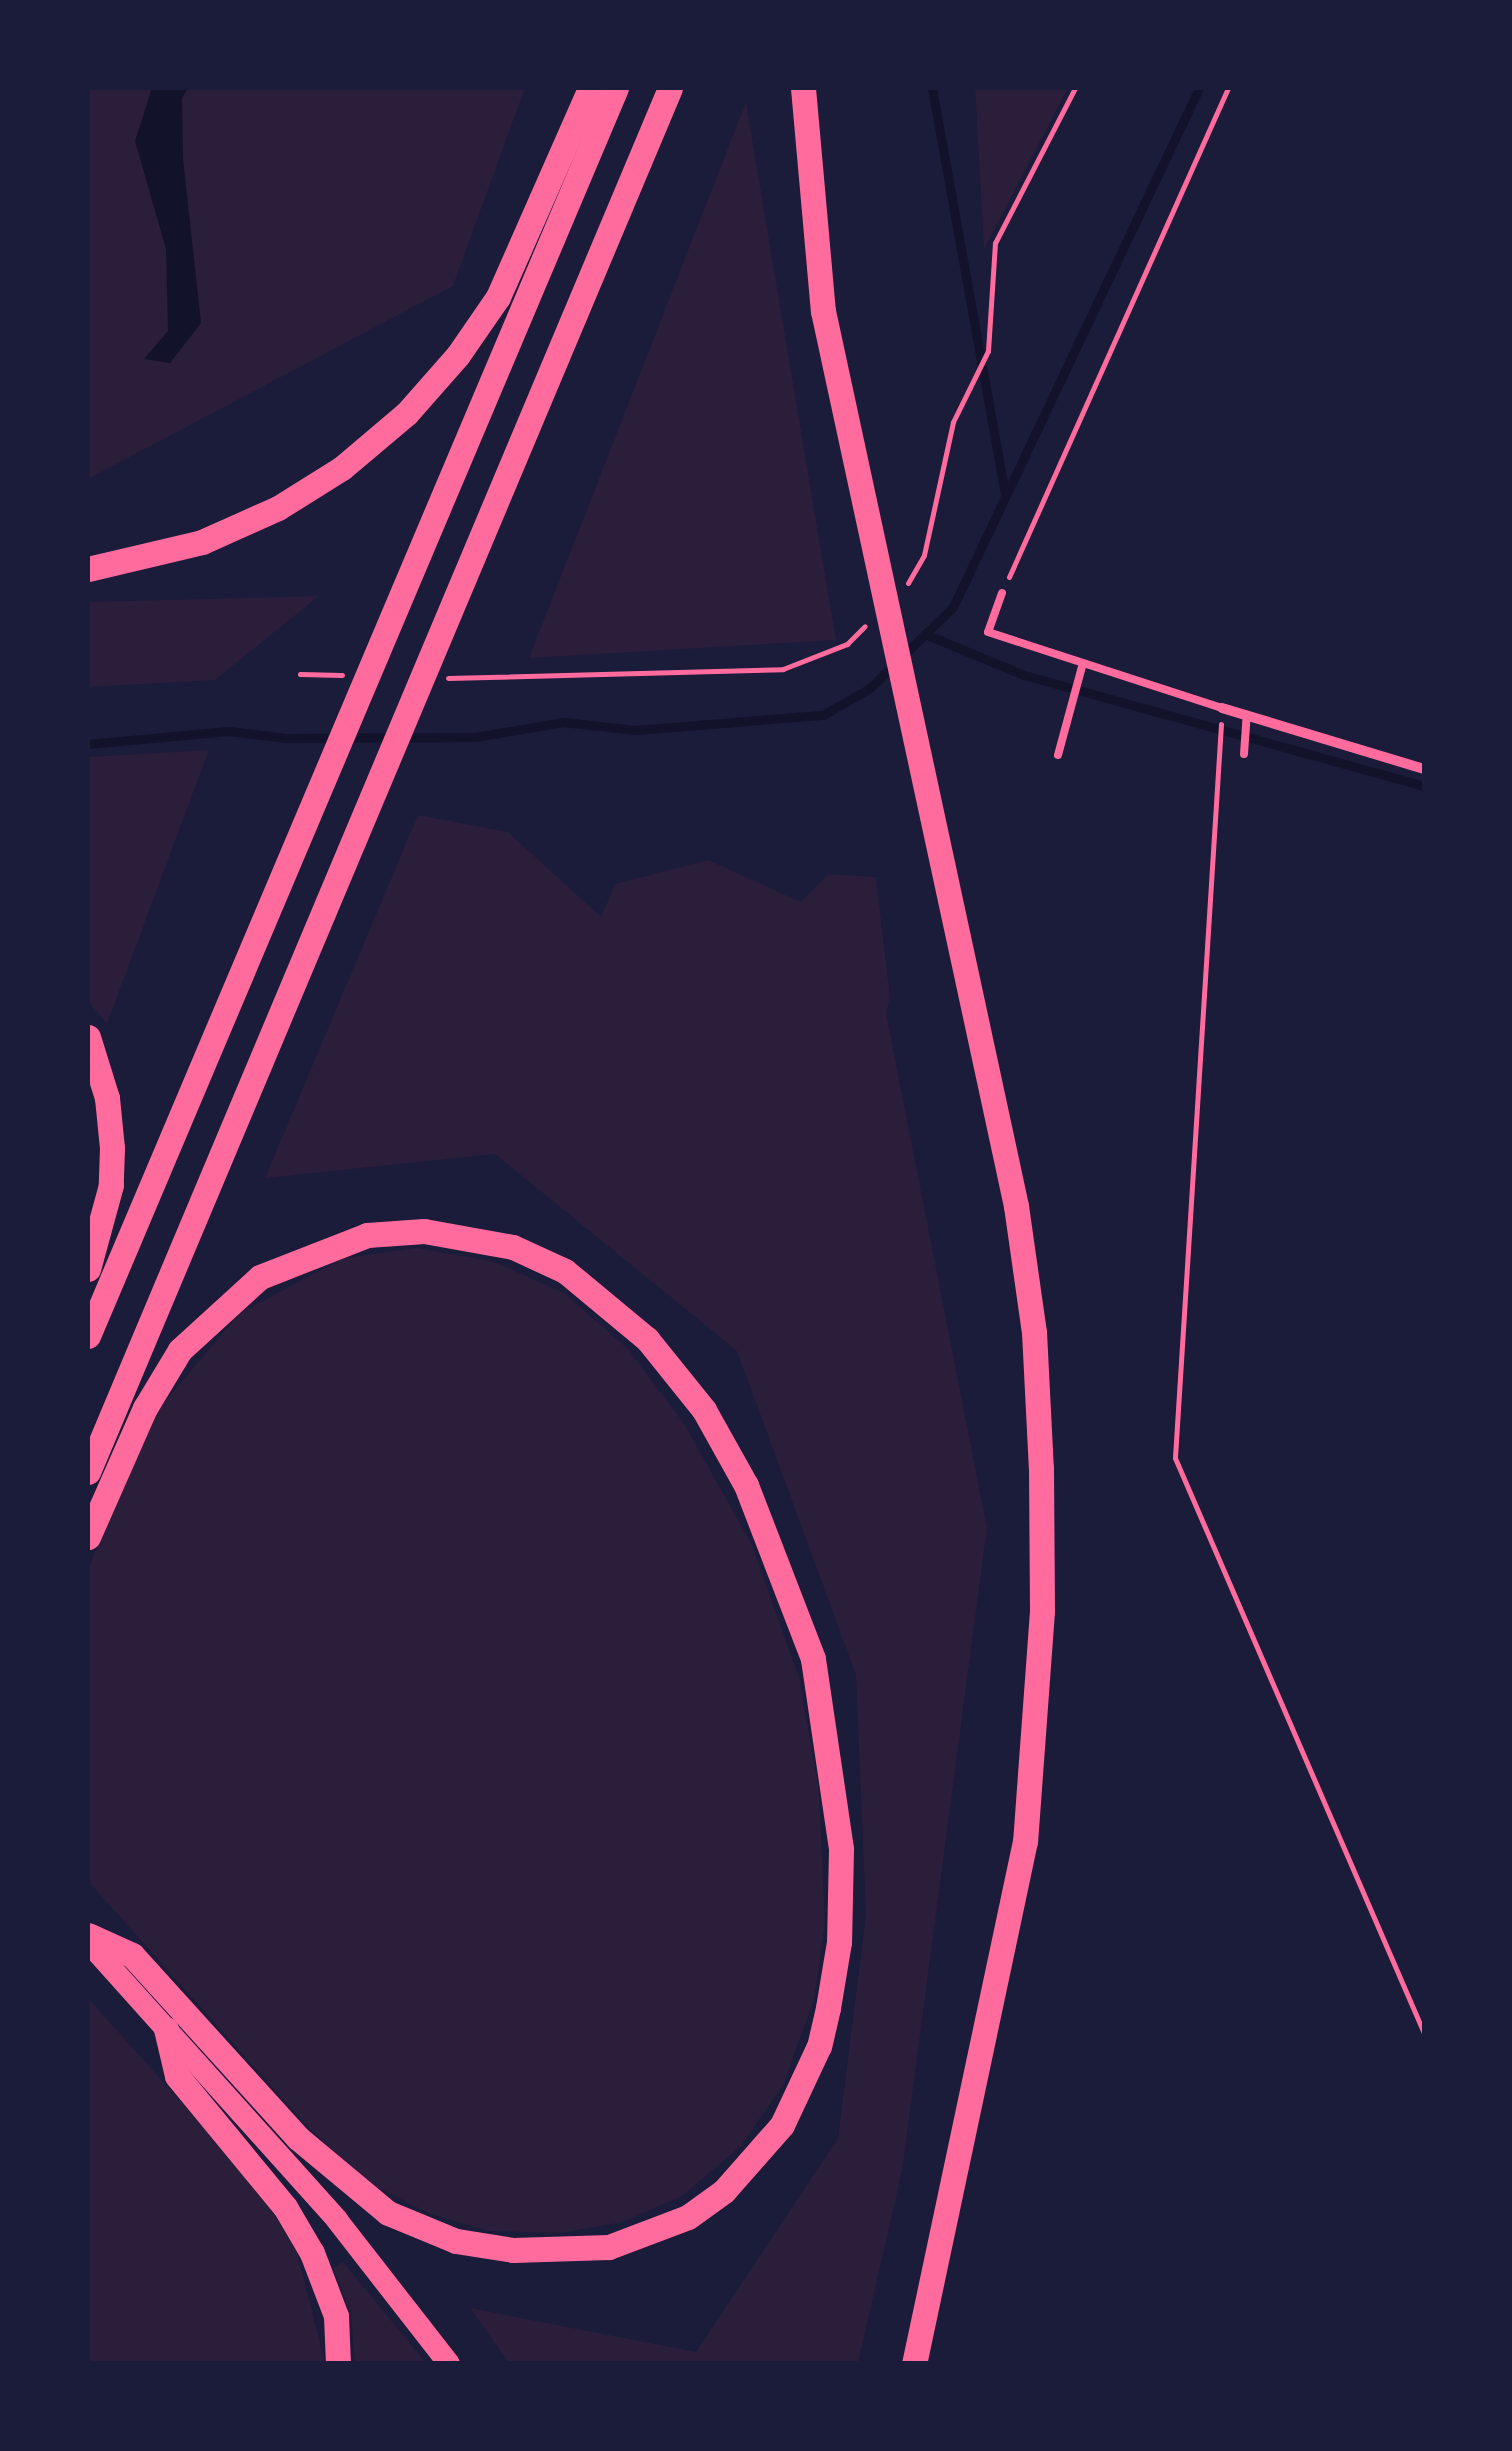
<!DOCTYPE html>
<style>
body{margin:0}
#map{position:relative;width:1512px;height:2451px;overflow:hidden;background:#1b1b3a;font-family:Roboto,sans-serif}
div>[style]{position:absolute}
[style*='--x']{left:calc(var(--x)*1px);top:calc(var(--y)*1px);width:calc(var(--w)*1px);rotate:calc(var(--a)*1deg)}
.green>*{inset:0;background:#2a1e3b}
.water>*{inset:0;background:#12122b}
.stream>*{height:9px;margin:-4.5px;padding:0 4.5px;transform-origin:4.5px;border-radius:4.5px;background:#12122b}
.path>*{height:5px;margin:-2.5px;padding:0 2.5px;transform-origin:2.5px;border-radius:2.5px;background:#ff6b9d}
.service>*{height:8px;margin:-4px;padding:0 4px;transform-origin:4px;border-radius:4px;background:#ff6b9d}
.minor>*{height:10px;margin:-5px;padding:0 5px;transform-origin:5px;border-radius:5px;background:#ff6b9d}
.primary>*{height:22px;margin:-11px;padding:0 11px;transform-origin:11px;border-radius:11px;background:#ff6b9d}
.motorway>*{height:25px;margin:-12.5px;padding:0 12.5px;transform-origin:12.5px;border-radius:12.5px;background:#ff6b9d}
span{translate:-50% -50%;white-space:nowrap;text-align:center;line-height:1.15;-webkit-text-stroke:8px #1b1b3a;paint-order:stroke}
.frame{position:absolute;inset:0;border:90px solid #1b1b3a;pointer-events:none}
</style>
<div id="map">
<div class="green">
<div style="clip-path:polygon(88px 88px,525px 88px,453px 286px,88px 479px)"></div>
<div style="clip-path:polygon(975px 88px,1068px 88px,984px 249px)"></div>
<div style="clip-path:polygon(746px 102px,836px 640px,529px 658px)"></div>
<div style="clip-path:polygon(319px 596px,215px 680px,88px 687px,88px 602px)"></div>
<div style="clip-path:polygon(209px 750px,107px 1024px,88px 1001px,88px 757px)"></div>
<div style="clip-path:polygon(418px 815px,508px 832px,601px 917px,615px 884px,708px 860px,801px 902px,829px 874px,876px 877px,890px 998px,886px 1013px,987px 1528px,902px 2171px,858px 2363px,509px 2363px,470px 2308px,696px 2352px,838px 2138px,866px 1916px,856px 1675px,737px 1351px,495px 1154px,265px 1178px)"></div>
<div style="clip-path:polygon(416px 1248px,492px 1261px,564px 1293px,628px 1349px,683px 1422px,751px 1543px,799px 1677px,819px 1791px,825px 1923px,814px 2000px,783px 2085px,741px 2146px,682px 2196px,623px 2222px,561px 2233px,488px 2231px,428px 2213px,365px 2181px,304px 2123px,88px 1881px,88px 1569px,155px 1413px,240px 1313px,344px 1258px)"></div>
<div style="clip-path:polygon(88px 1998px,254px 2183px,297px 2252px,325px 2363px,88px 2363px)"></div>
<div style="clip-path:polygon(343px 2262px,426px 2363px,355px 2363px,351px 2315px,333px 2268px)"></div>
</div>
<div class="water">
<div style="clip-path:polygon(152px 88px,188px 88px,182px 98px,183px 159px,201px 323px,170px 363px,144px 359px,168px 331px,166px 249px,135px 141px)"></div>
</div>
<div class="stream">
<div style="--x:932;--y:88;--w:412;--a:79.8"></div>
<div style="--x:925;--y:634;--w:107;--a:22.5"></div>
<div style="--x:1024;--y:675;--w:415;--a:15.5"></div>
<div style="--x:88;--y:744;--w:141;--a:-5.3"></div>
<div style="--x:228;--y:731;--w:58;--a:6.9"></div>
<div style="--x:286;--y:738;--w:189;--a:-0.3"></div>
<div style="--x:475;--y:737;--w:89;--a:-9.7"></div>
<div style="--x:563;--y:722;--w:72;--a:6.3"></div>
<div style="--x:635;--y:730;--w:189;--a:-4.6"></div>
<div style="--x:823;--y:715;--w:54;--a:-29.9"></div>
<div style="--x:870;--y:688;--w:116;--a:-44.3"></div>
<div style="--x:953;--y:607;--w:574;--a:-64.64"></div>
</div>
<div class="path">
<div style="--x:1009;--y:577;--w:536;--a:-65.87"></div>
<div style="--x:908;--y:583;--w:32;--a:-60"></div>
<div style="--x:924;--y:555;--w:136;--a:-77.7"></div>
<div style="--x:953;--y:422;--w:79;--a:-63.8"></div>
<div style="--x:988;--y:351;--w:108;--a:-86.3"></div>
<div style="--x:995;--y:243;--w:174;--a:-62.7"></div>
<div style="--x:300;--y:674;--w:42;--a:1.4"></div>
<div style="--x:448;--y:678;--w:335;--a:-1.5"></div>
<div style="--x:783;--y:669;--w:69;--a:-21.3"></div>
<div style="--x:847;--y:644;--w:25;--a:-45"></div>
<div style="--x:1221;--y:724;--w:735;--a:93.59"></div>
<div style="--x:1175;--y:1458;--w:627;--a:66.59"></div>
</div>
<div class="service">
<div style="--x:1002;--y:593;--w:41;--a:109.7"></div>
<div style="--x:988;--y:632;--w:246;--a:18"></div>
<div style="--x:1244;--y:754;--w:39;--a:-86"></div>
<div style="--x:1058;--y:755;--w:95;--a:-74.8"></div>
</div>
<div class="minor">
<div style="--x:1222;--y:708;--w:211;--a:16.8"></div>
</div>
<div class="primary">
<div style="--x:88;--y:1942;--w:373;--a:48.1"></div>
<div style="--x:337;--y:2220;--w:182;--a:52.1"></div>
</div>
<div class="motorway">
<div style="--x:803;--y:88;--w:224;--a:84.9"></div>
<div style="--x:823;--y:311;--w:916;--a:77.83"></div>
<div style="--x:1016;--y:1206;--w:127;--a:81.9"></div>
<div style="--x:1034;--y:1332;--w:136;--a:87.1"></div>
<div style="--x:1041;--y:1468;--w:143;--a:89.6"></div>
<div style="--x:1042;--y:1611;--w:231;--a:94.2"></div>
<div style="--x:1025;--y:1841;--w:535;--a:101.98"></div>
<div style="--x:88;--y:569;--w:117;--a:-13.3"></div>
<div style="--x:202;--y:542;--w:83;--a:-24.1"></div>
<div style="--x:278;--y:508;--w:75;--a:-32"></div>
<div style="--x:342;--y:468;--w:85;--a:-40.2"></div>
<div style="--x:407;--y:413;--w:77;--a:-48.7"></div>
<div style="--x:458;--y:355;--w:70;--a:-55.4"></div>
<div style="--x:498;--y:297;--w:228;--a:-66.2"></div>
<div style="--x:88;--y:1037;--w:64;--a:72.7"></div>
<div style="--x:107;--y:1098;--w:50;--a:84.3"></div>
<div style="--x:112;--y:1148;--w:37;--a:92"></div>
<div style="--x:111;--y:1185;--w:87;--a:105.3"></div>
<div style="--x:88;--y:1336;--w:1355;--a:-67.07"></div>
<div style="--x:88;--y:1472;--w:1501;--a:-67.19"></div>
<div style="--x:88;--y:1537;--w:141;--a:-66.2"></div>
<div style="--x:145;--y:1408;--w:68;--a:-58.9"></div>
<div style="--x:180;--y:1350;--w:108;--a:-42.4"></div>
<div style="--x:260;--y:1277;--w:115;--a:-21.4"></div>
<div style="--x:367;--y:1235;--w:57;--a:-4"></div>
<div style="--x:424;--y:1231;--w:90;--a:10.2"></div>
<div style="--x:513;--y:1247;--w:57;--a:24.8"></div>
<div style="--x:565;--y:1271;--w:107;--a:39.7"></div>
<div style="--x:647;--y:1339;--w:91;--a:51.2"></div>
<div style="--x:704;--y:1410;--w:86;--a:60.8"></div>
<div style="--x:746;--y:1485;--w:186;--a:68.9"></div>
<div style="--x:813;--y:1659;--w:192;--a:81.6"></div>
<div style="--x:841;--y:1849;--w:93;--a:91.2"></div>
<div style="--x:839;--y:1942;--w:67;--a:99.5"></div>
<div style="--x:828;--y:2008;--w:39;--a:103"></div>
<div style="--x:819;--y:2046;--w:87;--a:115.1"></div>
<div style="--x:782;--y:2125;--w:88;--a:131.3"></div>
<div style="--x:724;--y:2191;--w:44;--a:144.2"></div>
<div style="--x:688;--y:2217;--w:85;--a:159.2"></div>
<div style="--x:609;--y:2247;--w:96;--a:178.2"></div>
<div style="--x:513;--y:2250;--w:58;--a:-171"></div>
<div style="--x:456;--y:2241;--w:74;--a:-157.6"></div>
<div style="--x:388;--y:2213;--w:117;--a:-140.2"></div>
<div style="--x:298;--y:2138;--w:247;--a:-132.2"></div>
<div style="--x:132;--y:1955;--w:48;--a:-155.6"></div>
<div style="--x:166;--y:2029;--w:48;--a:76.8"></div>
<div style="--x:177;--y:2076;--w:170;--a:50.5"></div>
<div style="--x:285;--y:2207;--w:53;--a:59.6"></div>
<div style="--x:312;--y:2253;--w:67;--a:69.1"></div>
<div style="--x:336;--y:2316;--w:48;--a:87.6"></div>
</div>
<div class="frame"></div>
</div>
